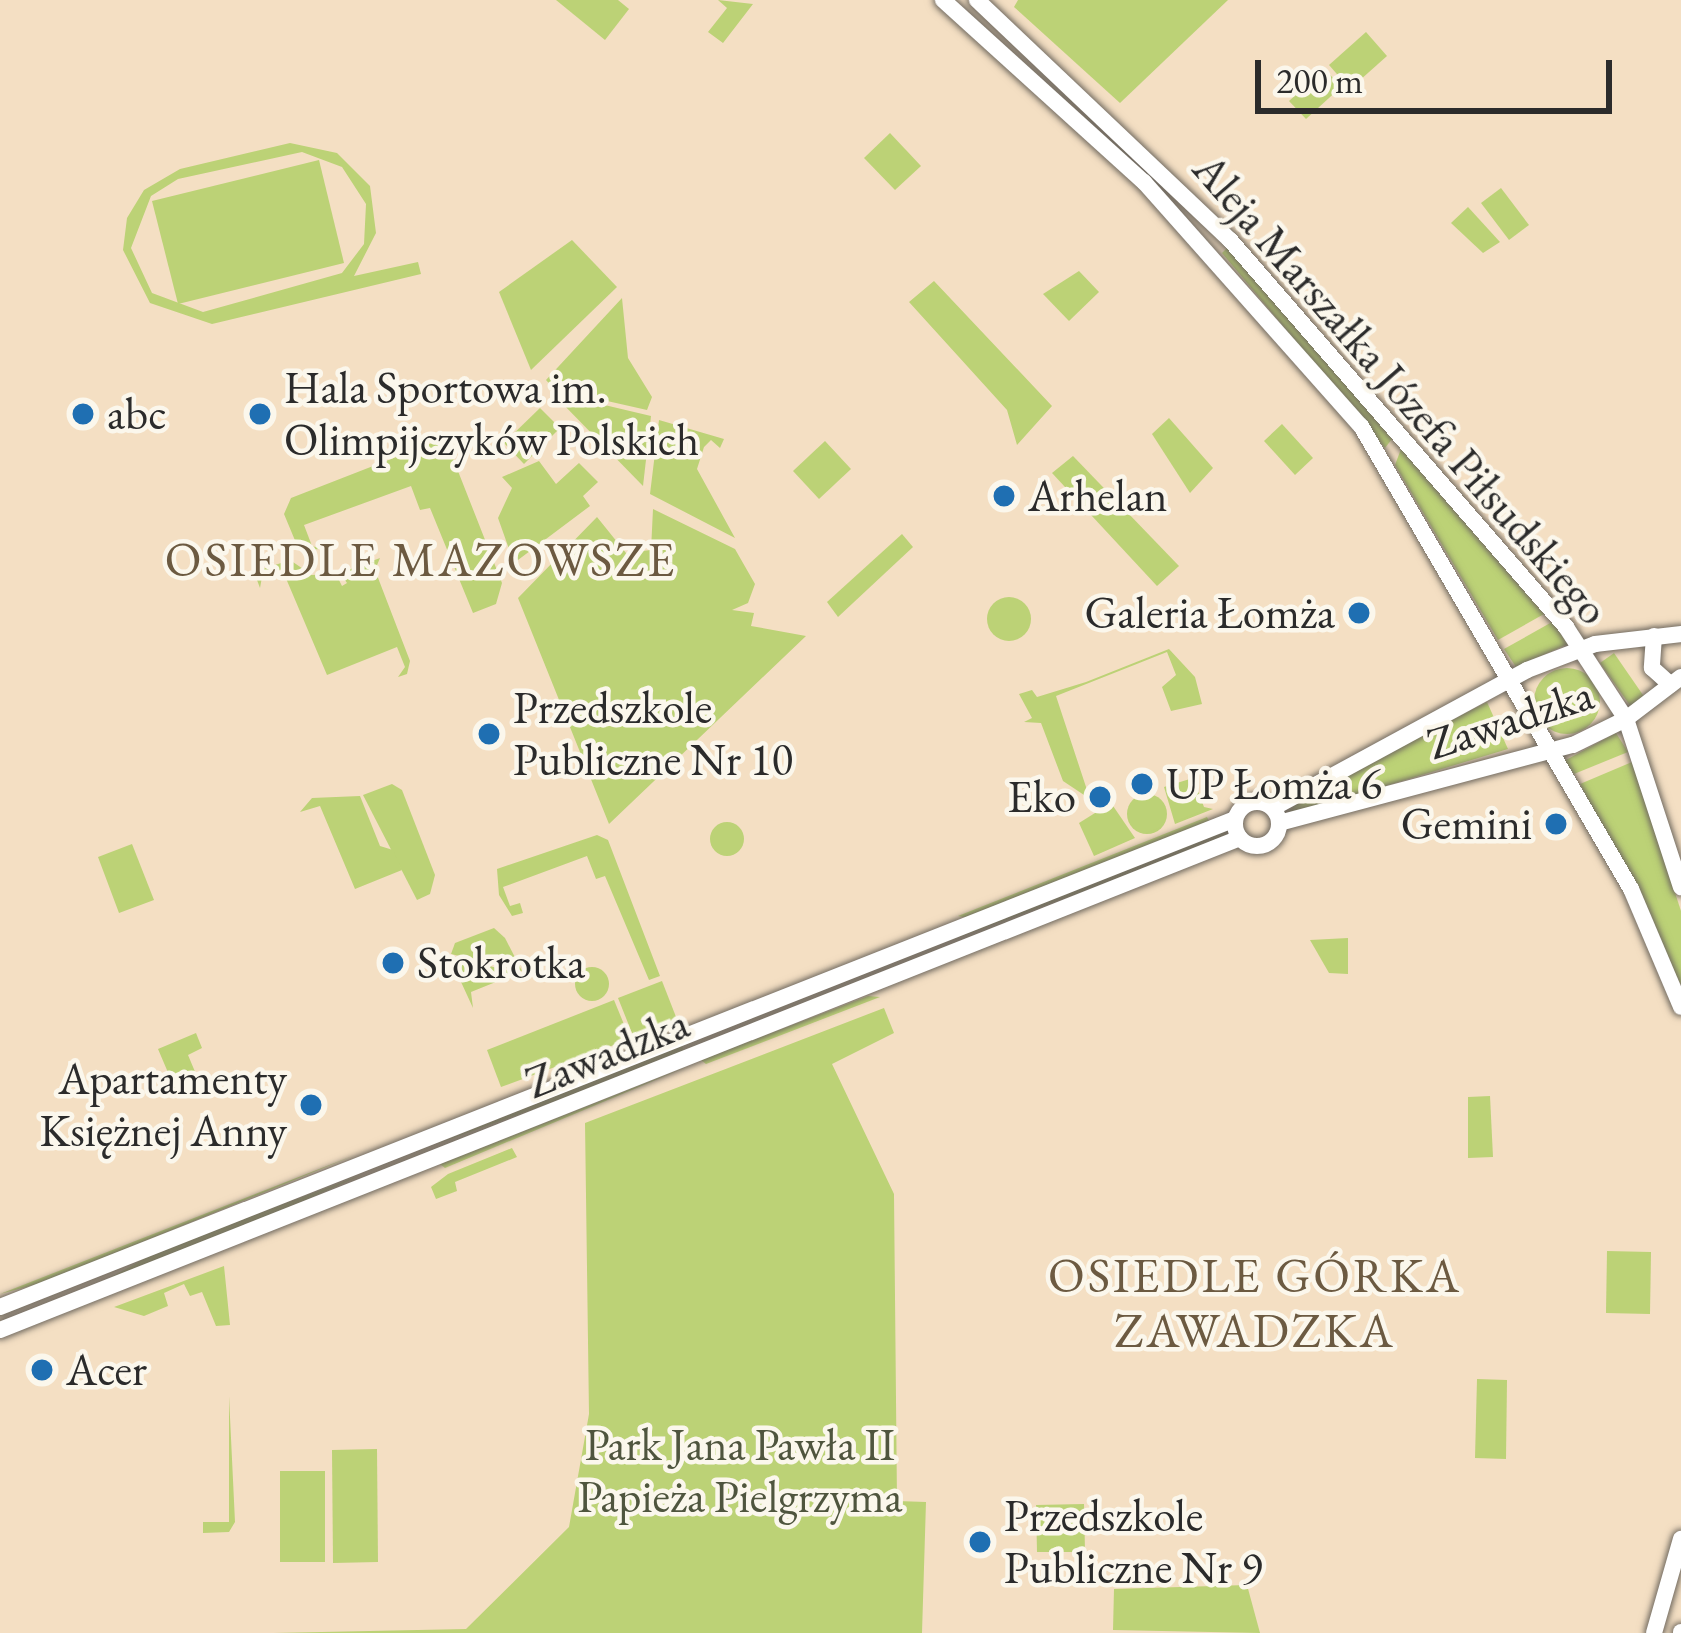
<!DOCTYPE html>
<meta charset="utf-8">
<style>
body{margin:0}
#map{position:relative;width:1681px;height:1633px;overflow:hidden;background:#f4dfc3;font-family:"EB Garamond",serif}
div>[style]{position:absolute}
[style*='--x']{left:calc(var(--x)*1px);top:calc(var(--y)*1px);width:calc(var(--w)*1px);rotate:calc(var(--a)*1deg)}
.green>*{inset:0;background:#bcd276}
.round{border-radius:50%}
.roads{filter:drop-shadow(0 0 3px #716a60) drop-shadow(0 0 3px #716a60)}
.tertiary>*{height:16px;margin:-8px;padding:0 8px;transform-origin:8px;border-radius:8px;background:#fff}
.tertiary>.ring{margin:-8px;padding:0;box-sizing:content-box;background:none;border:16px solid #fff;border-radius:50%}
.dots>*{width:33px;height:33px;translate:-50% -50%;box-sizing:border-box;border:6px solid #fbf7ec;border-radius:50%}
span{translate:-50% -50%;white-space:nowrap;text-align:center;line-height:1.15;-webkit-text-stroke:9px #fbf7ec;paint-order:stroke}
.poi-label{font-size:45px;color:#2b2b2b}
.left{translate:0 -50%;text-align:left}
.right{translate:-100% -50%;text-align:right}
.street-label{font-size:45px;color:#2b2b2b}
.park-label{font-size:45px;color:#4f553e}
.neighbourhood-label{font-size:48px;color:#6c5a41;letter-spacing:3px}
.scale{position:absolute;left:1255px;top:60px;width:357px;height:54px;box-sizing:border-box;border:6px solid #2b2b2b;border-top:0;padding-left:15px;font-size:36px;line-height:42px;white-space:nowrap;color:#2b2b2b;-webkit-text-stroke:9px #fbf7ec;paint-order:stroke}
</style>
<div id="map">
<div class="green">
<div style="clip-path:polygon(556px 0,618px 0,629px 9px,605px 40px)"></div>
<div style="clip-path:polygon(718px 0,753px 4px,723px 43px,708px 32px,727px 8px)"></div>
<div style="clip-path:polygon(1018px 0,1228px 0,1120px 103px,1014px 7px)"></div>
<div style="clip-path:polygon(1366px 32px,1387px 56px,1350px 89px,1329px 65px)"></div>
<div style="clip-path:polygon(1325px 69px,1341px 87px,1306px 119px,1289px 101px)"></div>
<div style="clip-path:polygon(890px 133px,921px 166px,895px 190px,864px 158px)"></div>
<div style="clip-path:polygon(evenodd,290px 143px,337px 153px,370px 186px,376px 233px,354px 276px,418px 262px,421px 274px,212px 324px,150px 303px,123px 250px,127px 218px,144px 190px,180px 169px,290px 143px,302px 152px,342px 167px,366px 204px,364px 244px,342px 273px,203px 312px,152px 293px,131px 248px,151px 196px,178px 179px,302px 152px)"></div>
<div style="clip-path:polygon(319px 160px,344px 263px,178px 304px,152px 201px)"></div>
<div style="clip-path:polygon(1501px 188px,1529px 225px,1509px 240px,1481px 203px)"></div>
<div style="clip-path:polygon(1468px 207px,1500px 242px,1483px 253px,1451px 223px)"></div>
<div style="clip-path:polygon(572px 240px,617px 287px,531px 370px,499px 292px)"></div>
<div style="clip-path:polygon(1228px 247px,1392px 439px,1385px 448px,1222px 253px)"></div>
<div style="clip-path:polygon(1079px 271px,1099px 292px,1069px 321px,1043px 294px)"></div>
<div style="clip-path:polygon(934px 281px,1052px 406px,1017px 445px,1007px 410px,909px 302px)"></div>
<div style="clip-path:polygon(622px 298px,628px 358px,652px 397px,647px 410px,554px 389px,546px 380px)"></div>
<div style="clip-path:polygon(558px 394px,651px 416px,643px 486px,558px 399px)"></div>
<div style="clip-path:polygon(540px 408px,560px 428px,524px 464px,504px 443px)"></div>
<div style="clip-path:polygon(1169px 418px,1213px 468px,1190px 493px,1152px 434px)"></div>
<div style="clip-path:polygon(659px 420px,724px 439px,720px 448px,711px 440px,704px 447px,697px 469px,735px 538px,650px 494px)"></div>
<div style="clip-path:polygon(1282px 424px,1313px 458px,1295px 475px,1264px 441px)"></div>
<div style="clip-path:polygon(445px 438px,502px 583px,496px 604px,473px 613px,430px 508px,420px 510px,411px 486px,304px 525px,312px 546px,323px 549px,299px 550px,284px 514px,291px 498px)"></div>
<div style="clip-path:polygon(825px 441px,851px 469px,819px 499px,793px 471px)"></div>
<div style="clip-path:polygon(1401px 449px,1544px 614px,1498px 640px,1395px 465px)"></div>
<div style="clip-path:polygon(1073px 456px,1179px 566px,1157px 586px,1052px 473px)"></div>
<div style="clip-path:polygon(539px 461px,556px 484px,579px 463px,598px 482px,583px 496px,590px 506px,514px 563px,498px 518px,512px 488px,502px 477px)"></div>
<div style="clip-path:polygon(653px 509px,735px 549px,755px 584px,748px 603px,732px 610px,754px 613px,751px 626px,806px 636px,609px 824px,518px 598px,597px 517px,626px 553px,651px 550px)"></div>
<div style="clip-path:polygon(902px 534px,913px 547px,838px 617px,827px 602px)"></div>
<div style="clip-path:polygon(380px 558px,375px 570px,410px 661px,407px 674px,398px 677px,405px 667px,397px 647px,327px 675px,282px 569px,262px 577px,260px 588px,254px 572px,290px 560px,312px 575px,336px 574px,342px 586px,347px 583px,340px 573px)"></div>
<div class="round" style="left:987px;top:597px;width:44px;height:44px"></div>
<div style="clip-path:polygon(1552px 622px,1568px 644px,1516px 667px,1504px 649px)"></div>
<div style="clip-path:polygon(1169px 649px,1195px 677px,1202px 704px,1171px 711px,1162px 687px,1176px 675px,1167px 652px,1056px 696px,1090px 799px,1063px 781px,1041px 723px,1024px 722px,1032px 718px,1019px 694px,1032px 690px,1037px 697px,1086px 682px)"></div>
<div style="clip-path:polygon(1614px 653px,1645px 698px,1631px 707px,1600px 663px)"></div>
<div class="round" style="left:1534px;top:668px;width:66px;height:66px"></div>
<div style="clip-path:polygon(1487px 702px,1508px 749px,1283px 817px,1304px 796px)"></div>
<div style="clip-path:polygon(1616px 733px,1628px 752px,1574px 774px,1564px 761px)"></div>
<div style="clip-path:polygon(1632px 762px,1681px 911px,1681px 985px,1580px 784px)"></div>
<div style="clip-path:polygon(1193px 778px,1204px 807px,1213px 809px,1175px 824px,1164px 787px)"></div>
<div style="clip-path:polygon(392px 784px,402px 790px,435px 875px,430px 894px,417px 900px,363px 795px)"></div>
<div class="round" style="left:1127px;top:794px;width:40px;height:40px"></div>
<div style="clip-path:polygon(360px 796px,380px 846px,393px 850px,402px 870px,355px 889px,320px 806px,300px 812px,312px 798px)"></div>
<div style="clip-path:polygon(1111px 803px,1135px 838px,1094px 856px,1079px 823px)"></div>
<div style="clip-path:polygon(1207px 817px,1210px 823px,968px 918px,958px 916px)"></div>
<div class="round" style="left:710px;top:822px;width:34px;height:34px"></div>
<div style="clip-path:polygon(1229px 826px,1232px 836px,960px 937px,961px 935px)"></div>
<div style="clip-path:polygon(597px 835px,608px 840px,660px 976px,649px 980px,605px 876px,596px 879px,587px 856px,503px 887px,510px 906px,520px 903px,523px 913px,512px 916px,499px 895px,497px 869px)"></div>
<div style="clip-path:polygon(132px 844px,154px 900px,119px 913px,98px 857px)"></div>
<div style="clip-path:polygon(494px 928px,505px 938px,522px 971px,451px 954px,455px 943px)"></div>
<div style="clip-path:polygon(1348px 938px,1348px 974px,1329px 973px,1310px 940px)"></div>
<div style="clip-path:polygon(450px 958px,452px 957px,518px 973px,471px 992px,473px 1008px)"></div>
<div class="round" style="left:575px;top:967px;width:34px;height:34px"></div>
<div style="clip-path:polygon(662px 981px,678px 1022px,634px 1038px,618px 998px)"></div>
<div style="clip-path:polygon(868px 996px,880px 997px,706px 1064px,701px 1060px)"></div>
<div style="clip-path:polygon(614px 1000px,630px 1039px,501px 1087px,487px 1050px)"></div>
<div style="clip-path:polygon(884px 1008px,894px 1033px,832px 1064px,894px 1194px,897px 1501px,926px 1502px,922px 1633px,273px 1633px,466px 1629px,569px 1527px,589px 1414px,585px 1123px)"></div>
<div style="clip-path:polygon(196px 1033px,202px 1048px,188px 1055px,201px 1086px,178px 1096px,158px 1049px)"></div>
<div style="clip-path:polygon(681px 1044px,685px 1054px,434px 1145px,611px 1073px)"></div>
<div style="clip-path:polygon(689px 1066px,445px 1168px,440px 1164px)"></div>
<div style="clip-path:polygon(1490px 1096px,1493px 1157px,1468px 1158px,1468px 1097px)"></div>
<div style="clip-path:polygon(512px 1148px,517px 1157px,455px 1182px,457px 1191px,436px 1199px,431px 1187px,448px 1174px)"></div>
<div style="clip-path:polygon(355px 1155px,45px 1282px,0 1294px)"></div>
<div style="clip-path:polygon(364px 1174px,256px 1222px,90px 1289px,158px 1251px)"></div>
<div style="clip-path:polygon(1607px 1251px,1651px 1252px,1650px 1314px,1606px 1313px)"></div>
<div style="clip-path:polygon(224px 1266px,230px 1325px,216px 1326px,202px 1292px,190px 1296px,184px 1284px,164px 1293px,168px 1306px,144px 1316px,114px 1307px)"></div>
<div style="clip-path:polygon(1477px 1379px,1507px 1380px,1506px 1459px,1475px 1458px)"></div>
<div style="clip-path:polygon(229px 1396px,235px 1522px,229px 1532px,203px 1533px,203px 1522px,229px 1522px)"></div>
<div style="clip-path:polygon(377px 1449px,378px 1562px,333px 1563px,332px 1450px)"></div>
<div style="clip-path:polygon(280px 1471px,325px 1471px,325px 1562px,280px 1562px)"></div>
<div style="clip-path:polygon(1084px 1504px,1085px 1552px,1037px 1552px,1036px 1505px)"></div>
<div style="clip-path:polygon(1247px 1585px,1260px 1633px,1113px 1630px,1114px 1589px)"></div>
</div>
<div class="roads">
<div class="tertiary">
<div style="--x:943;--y:0;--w:271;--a:42.2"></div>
<div style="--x:1144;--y:182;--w:327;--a:48.4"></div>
<div style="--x:1361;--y:426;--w:536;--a:59.75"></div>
<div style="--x:1631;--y:889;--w:128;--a:67"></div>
<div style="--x:977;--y:0;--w:349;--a:43.5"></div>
<div style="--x:1230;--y:240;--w:513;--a:49.03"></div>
<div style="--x:1566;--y:627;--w:110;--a:56.9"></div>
<div style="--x:1626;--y:719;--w:177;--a:71.9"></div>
<div style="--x:1654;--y:636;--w:32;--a:94"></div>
<div style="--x:1652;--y:668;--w:25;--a:42"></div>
<div class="ring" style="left:1235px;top:802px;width:28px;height:28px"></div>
<div style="--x:1273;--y:808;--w:289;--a:-28.5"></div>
<div style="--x:1527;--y:670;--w:73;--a:-20.9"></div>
<div style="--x:1595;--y:644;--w:87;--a:-6.6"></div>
<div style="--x:1279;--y:823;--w:304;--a:-14.9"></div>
<div style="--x:1573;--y:745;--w:59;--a:-26.1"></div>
<div style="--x:1626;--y:719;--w:69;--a:-37.4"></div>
<div style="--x:0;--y:1307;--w:1328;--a:-21.56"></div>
<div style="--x:0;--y:1330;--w:1334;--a:-21.64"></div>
<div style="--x:1654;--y:1633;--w:98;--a:-74"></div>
<div style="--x:1681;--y:1633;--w:1;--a:-90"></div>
</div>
</div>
<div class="dots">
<div style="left:83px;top:414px;background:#1f6fb2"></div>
<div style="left:260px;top:414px;background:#1f6fb2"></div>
<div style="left:1004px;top:496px;background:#1f6fb2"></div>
<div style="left:1359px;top:613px;background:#1f6fb2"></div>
<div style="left:489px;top:734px;background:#1f6fb2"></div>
<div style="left:1142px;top:784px;background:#1f6fb2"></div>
<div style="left:1100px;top:797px;background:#1f6fb2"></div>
<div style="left:1556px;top:824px;background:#1f6fb2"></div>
<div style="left:393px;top:963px;background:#1f6fb2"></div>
<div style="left:311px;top:1105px;background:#1f6fb2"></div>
<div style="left:42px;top:1370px;background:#1f6fb2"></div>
<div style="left:980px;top:1542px;background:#1f6fb2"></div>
</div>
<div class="poi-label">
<span class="left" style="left:284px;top:414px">Hala Sportowa im.<br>Olimpijczyków Polskich</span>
<span class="left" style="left:107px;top:414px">abc</span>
<span class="left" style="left:1028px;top:496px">Arhelan</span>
<span class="right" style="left:1335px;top:613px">Galeria Łomża</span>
<span class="left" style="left:513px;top:734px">Przedszkole<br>Publiczne Nr 10</span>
<span class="left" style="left:1166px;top:784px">UP Łomża 6</span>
<span class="right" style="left:1076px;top:797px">Eko</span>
<span class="right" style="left:1532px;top:824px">Gemini</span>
<span class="left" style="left:417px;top:963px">Stokrotka</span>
<span class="right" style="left:287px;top:1105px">Apartamenty<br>Księżnej Anny</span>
<span class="left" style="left:66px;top:1370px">Acer</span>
<span class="left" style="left:1004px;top:1542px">Przedszkole<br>Publiczne Nr 9</span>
</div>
<div class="street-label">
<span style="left:1401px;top:389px;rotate:49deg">Aleja Marszałka Józefa Piłsudskiego</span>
<span style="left:1510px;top:719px;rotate:-18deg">Zawadzka</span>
<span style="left:607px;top:1053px;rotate:-22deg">Zawadzka</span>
</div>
<div class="park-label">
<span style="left:740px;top:1471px">Park Jana Pawła II<br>Papieża Pielgrzyma</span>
</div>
<div class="neighbourhood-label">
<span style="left:421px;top:560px">OSIEDLE MAZOWSZE</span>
<span style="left:1255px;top:1303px">OSIEDLE GÓRKA<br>ZAWADZKA</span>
</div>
<div class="scale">200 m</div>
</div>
